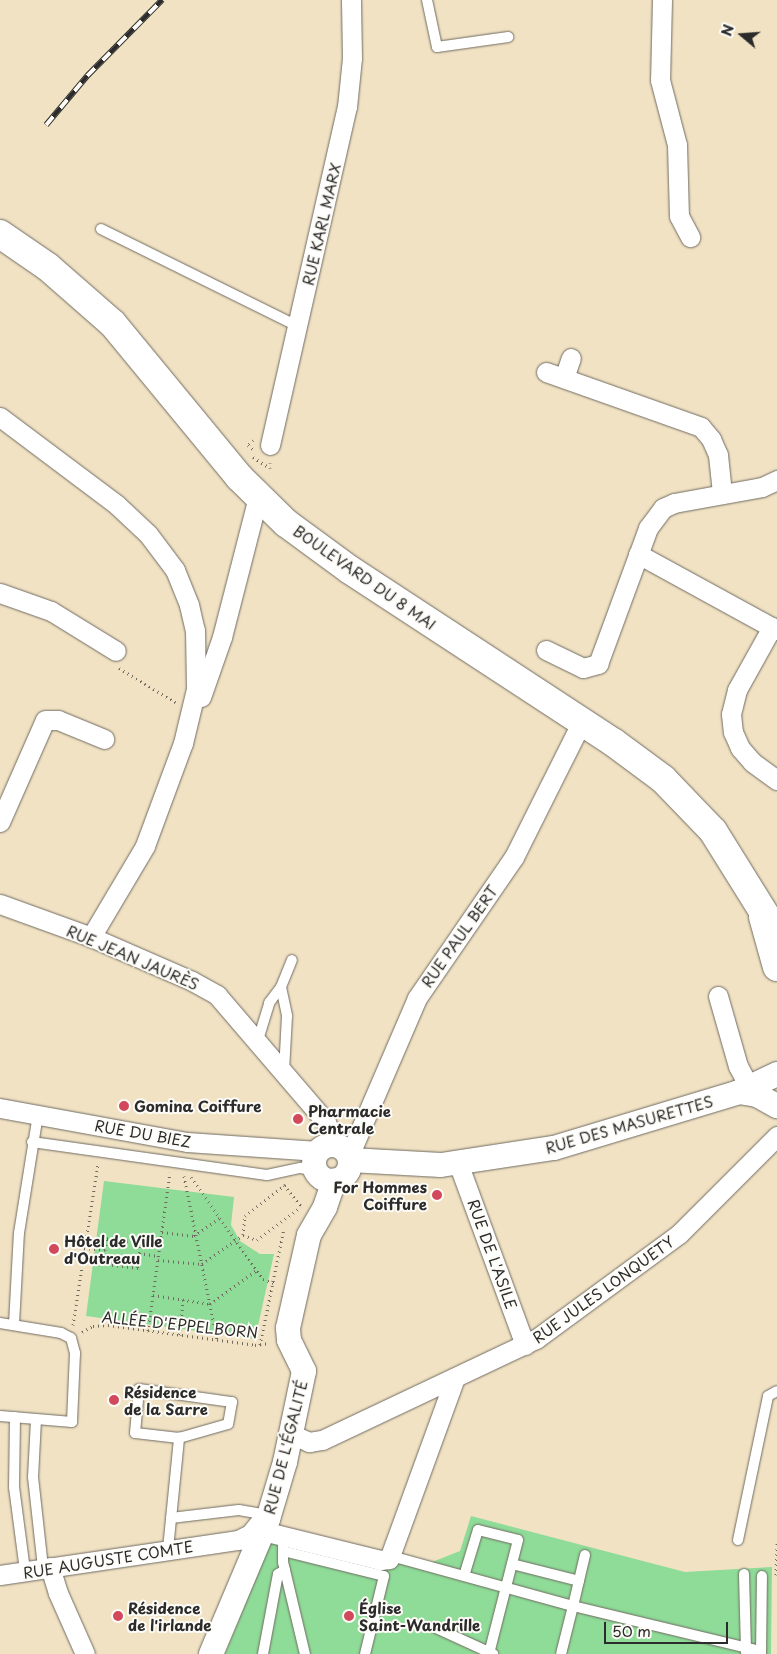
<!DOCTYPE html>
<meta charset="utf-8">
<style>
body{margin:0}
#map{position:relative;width:777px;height:1654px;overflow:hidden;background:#f1e2c4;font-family:"Playpen Sans",sans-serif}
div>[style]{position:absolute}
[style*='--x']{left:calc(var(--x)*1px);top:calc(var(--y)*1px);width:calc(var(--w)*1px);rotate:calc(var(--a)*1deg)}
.green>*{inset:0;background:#8fdb98}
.path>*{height:3px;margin-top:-1.5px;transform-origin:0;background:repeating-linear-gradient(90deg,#706b61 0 1px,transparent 0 5px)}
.roads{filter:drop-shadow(0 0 1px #706b61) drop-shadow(0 0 1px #706b61)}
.service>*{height:10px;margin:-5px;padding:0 5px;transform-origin:5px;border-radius:5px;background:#fff}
.minor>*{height:19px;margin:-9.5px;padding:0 9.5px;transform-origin:9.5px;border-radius:9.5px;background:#fff}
.tertiary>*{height:24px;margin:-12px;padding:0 12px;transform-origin:12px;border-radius:12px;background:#fff}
.tertiary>.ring{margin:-12px;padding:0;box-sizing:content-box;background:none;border:24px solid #fff;border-radius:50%}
.secondary>*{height:28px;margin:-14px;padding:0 14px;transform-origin:14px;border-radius:14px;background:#fff}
.rail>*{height:5.5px;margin-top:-2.75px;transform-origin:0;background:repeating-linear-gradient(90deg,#fdfcf7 0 11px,#2b2b2b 0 22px);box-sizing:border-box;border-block:1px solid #2b2b2b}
.dots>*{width:14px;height:14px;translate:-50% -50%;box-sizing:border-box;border:2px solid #fdfcf7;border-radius:50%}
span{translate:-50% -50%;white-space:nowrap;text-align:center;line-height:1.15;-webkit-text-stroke:4px #fdfcf7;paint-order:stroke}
.street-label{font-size:15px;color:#2b2b2b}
.poi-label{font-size:15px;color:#2b2b2b;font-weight:700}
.left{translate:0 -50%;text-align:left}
.right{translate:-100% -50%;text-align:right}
.north{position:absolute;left:717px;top:10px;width:50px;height:50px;-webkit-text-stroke:4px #fdfcf7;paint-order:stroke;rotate:288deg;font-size:14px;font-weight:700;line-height:20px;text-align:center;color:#2b2b2b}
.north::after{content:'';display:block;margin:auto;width:18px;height:22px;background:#2b2b2b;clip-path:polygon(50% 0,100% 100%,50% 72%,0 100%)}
.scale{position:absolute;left:604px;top:1622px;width:124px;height:22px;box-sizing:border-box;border:2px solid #2b2b2b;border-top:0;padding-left:6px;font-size:15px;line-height:18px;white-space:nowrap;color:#2b2b2b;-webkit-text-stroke:4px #fdfcf7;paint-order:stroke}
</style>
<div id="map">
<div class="green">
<div style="clip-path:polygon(104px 1181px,234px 1197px,231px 1225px,240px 1241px,260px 1254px,274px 1254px,255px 1339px,86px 1316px)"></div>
<div style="clip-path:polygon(471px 1516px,685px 1572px,772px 1567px,771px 1654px,225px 1654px,272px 1537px,383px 1564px,427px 1564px,460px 1551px)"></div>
</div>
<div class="path">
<div style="--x:253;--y:440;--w:7;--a:135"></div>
<div style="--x:248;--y:445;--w:6;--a:39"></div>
<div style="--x:253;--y:457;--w:20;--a:33"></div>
<div style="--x:270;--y:468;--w:5;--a:-90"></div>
<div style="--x:119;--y:668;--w:66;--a:31.3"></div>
<div style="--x:184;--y:1176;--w:167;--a:78.6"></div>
<div style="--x:191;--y:1177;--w:125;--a:54.8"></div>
<div style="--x:263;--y:1279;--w:12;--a:20"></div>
<div style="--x:284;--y:1185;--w:28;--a:51"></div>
<div style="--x:162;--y:1232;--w:32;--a:7"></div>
<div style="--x:194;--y:1236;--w:32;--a:-35"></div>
<div style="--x:243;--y:1235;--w:15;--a:20"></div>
<div style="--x:257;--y:1240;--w:55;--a:-36.9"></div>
<div style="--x:84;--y:1248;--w:21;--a:5"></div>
<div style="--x:105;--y:1250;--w:12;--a:-81"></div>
<div style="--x:107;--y:1238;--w:34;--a:7"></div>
<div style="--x:141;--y:1242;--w:26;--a:97"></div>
<div style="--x:138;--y:1268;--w:34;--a:-173"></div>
<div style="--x:104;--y:1264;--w:14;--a:-86"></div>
<div style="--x:139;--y:1253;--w:19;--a:9"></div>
<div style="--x:158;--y:1260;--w:44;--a:5.2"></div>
<div style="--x:202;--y:1264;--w:50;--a:-35.3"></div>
<div style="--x:243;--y:1235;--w:19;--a:-84"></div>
<div style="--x:245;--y:1216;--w:51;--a:-37.8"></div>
<div style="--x:153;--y:1295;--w:58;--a:9"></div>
<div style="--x:210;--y:1304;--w:58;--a:-35.9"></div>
<div style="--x:73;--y:1325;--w:164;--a:-81.2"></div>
<div style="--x:148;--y:1331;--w:160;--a:-82.1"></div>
<div style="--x:82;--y:1332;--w:13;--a:-29"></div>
<div style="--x:93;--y:1326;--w:15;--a:-4"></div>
<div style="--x:108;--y:1325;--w:148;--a:7.7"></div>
<div style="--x:255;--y:1345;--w:15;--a:-8"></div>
<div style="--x:180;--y:1335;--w:36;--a:-85"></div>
<div style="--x:260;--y:1345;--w:119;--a:-78.4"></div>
<div style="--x:776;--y:1575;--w:32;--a:-88"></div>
</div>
<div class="roads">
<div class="service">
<div style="--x:427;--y:0;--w:48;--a:78"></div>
<div style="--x:437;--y:47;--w:72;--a:-8"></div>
<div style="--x:101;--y:229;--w:219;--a:26.3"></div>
<div style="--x:281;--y:987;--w:29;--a:-68"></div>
<div style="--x:258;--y:1040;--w:39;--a:-73"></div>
<div style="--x:269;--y:1003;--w:20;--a:-53"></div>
<div style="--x:281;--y:987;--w:30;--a:78"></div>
<div style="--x:287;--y:1016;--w:55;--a:93.1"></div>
<div style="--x:32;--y:1142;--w:237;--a:8"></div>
<div style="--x:267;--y:1175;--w:35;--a:-12"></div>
<div style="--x:301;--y:1168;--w:14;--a:12"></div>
<div style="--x:0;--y:1323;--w:62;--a:9.3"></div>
<div style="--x:61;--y:1333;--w:11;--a:27"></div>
<div style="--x:71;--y:1338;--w:16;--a:75"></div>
<div style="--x:75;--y:1353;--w:69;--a:92.5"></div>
<div style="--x:72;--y:1422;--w:72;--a:-175.2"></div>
<div style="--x:14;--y:1324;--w:91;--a:-86.9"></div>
<div style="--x:19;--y:1233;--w:120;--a:-80.9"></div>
<div style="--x:139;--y:1389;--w:94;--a:8"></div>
<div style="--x:232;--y:1402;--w:22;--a:100"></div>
<div style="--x:228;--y:1424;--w:51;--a:164.1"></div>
<div style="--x:179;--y:1438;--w:44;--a:-173.5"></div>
<div style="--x:135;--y:1433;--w:44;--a:-84.8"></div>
<div style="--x:15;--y:1417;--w:70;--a:90.8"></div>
<div style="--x:14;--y:1487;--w:85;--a:82.5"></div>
<div style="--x:36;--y:1420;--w:57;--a:93"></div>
<div style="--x:33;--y:1477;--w:92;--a:83.7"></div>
<div style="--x:171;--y:1518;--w:68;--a:-6.7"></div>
<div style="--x:239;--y:1510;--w:29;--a:10"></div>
<div style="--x:738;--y:1540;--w:147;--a:-78.2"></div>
<div style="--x:768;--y:1396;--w:10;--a:-29"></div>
<div style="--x:283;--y:1545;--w:17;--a:90"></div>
<div style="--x:283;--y:1562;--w:95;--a:76.6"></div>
<div style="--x:168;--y:1549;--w:112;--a:-84.3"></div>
<div style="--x:283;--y:1551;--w:104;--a:13.9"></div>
<div style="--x:384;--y:1576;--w:80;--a:103.7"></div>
<div style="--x:585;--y:1555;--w:52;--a:103.2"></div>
<div style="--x:573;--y:1606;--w:193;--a:13.5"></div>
<div style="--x:391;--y:1556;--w:189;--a:15.4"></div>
<div style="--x:573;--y:1606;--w:49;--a:104"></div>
<div style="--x:512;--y:1564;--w:69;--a:14.2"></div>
<div style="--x:744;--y:1574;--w:79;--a:88.5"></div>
<div style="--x:464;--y:1576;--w:48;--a:-73.1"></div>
<div style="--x:478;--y:1530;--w:41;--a:14"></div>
<div style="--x:518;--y:1540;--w:118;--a:104.3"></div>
<div style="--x:436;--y:1628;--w:63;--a:24.5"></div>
<div style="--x:263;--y:1654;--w:81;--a:-79.4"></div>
<div style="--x:278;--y:1574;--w:8;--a:-30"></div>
<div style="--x:761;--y:1654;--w:78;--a:-89.3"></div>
</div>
<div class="minor">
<div style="--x:662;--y:0;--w:80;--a:91.4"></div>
<div style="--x:660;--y:80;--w:67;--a:75.3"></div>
<div style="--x:677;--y:145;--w:71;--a:88.4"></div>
<div style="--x:679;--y:216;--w:24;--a:62"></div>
<div style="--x:546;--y:372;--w:164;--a:19.5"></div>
<div style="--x:701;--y:427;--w:16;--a:50"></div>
<div style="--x:711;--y:439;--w:17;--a:66"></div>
<div style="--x:718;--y:455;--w:39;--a:84"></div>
<div style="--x:564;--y:378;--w:21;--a:-71"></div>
<div style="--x:0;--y:417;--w:146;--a:36.9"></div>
<div style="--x:117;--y:505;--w:42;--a:43.1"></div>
<div style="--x:148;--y:534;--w:45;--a:53.1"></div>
<div style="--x:175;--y:570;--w:38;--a:68"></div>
<div style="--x:189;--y:605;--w:26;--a:77"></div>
<div style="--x:195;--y:630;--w:59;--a:89"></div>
<div style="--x:196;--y:689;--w:56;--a:103.5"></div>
<div style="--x:183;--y:743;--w:110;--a:110.3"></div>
<div style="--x:145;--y:846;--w:106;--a:120.7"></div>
<div style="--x:270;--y:445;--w:347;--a:-77.2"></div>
<div style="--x:347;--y:107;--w:49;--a:-84.2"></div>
<div style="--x:352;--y:58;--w:58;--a:-91"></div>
<div style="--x:638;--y:554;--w:158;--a:28.7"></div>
<div style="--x:0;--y:593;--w:54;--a:19.4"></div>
<div style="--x:51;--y:611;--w:76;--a:31.6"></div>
<div style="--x:772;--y:627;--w:72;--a:119.1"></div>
<div style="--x:737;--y:690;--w:25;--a:104"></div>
<div style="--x:731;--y:714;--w:18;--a:84"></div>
<div style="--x:733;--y:732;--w:17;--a:66"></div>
<div style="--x:740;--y:748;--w:18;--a:49"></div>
<div style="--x:752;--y:762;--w:31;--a:36"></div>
<div style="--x:546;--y:650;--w:41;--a:25.9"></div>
<div style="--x:583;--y:668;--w:16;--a:-15"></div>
<div style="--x:598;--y:664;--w:145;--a:-69.8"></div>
<div style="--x:648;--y:528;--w:25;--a:-53"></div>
<div style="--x:663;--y:508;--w:12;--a:-24"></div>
<div style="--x:674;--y:503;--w:89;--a:-10.3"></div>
<div style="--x:762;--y:487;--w:17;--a:-25"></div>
<div style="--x:201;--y:697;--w:64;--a:-70.7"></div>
<div style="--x:222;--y:637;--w:145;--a:-75.6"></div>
<div style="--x:0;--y:822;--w:111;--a:-66.2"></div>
<div style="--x:45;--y:720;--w:13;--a:0"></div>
<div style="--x:58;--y:720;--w:50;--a:22.4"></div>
<div style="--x:0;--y:904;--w:97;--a:19.9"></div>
<div style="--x:91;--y:937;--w:110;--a:23.5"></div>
<div style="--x:192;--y:981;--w:29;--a:29"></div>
<div style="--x:217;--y:995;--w:167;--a:49.4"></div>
<div style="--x:326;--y:1122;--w:24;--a:68"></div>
<div style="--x:718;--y:996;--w:73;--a:74.1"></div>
<div style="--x:738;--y:1066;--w:32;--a:62"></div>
<div style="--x:0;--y:1108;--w:190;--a:10.3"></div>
<div style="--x:187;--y:1142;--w:131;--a:3.9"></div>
<div style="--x:349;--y:1156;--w:172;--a:-66.7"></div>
<div style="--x:417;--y:998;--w:171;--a:-55.5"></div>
<div style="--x:514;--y:857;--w:152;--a:-63.4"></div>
<div style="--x:458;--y:1163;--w:194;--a:69.8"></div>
<div style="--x:291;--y:1434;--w:20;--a:24"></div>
<div style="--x:309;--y:1442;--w:13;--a:-9"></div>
<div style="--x:322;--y:1440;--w:237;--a:-25.3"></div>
<div style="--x:536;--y:1339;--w:177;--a:-36.3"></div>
<div style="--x:679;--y:1234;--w:139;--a:-45"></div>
<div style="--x:263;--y:1531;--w:121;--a:13.9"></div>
<div style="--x:380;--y:1560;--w:9;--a:-6"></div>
<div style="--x:389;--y:1559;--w:193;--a:-70"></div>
<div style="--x:50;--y:1567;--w:27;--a:73"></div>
<div style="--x:58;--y:1593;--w:67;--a:66.1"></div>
<div style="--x:0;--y:1575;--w:241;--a:-8.4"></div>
<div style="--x:238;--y:1540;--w:13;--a:-27"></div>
<div style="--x:250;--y:1534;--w:22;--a:-51"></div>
</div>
<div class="tertiary">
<div style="--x:739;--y:1092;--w:18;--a:9"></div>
<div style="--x:757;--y:1095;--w:23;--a:29"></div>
<div class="ring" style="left:314px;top:1145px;width:12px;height:12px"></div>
<div style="--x:350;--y:1160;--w:91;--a:3.1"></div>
<div style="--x:441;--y:1165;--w:114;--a:-8.6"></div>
<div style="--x:554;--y:1148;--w:193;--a:-16.8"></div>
<div style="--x:739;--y:1092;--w:42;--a:-25.3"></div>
<div style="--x:211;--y:1654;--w:147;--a:-67.1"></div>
<div style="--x:268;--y:1519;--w:59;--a:-73.4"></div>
<div style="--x:285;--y:1462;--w:93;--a:-78.2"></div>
<div style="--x:304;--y:1371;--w:34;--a:-116"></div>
<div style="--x:289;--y:1340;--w:12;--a:-95"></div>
<div style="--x:288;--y:1328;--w:95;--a:-77.3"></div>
<div style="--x:309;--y:1235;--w:32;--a:-60"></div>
<div style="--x:325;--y:1207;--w:28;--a:-71"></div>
</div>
<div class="secondary">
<div style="--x:0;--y:234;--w:58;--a:34.5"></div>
<div style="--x:48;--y:267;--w:86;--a:41.2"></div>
<div style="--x:113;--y:324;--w:198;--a:50.5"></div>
<div style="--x:239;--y:477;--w:66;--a:44.4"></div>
<div style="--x:286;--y:523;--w:79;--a:36.3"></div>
<div style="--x:350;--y:570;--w:314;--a:33.2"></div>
<div style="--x:613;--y:742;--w:62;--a:36.5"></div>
<div style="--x:663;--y:779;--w:72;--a:46.1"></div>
<div style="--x:713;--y:831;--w:121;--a:58.1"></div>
<div style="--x:763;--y:917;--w:52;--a:74.4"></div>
</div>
</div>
<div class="rail">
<div style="--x:46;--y:125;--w:64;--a:-50.1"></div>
<div style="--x:87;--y:76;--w:107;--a:-45.4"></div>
</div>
<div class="dots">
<div style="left:124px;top:1106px;background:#d1495b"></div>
<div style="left:298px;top:1119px;background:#d1495b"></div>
<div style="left:437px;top:1195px;background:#d1495b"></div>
<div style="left:54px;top:1249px;background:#d1495b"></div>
<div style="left:114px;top:1400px;background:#d1495b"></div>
<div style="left:118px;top:1616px;background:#d1495b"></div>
<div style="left:349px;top:1616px;background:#d1495b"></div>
</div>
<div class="street-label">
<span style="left:321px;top:224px;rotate:-77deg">RUE KARL MARX</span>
<span style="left:365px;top:577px;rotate:35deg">BOULEVARD DU 8 MAI</span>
<span style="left:459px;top:936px;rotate:-55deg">RUE PAUL BERT</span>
<span style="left:133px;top:957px;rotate:23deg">RUE JEAN JAURÈS</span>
<span style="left:629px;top:1124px;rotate:-16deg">RUE DES MASURETTES</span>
<span style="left:143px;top:1133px;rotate:10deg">RUE DU BIEZ</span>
<span style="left:493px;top:1254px;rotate:70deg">RUE DE L'ASILE</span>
<span style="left:603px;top:1289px;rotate:-36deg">RUE JULES LONQUETY</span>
<span style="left:180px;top:1324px;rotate:6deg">ALLÉE D'EPPELBORN</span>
<span style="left:285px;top:1447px;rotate:-76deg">RUE DE L'ÉGALITÉ</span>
<span style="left:108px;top:1559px;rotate:-9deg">RUE AUGUSTE COMTE</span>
</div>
<div class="poi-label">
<span class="left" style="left:134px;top:1106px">Gomina Coiffure</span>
<span class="left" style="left:308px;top:1119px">Pharmacie<br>Centrale</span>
<span class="right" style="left:427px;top:1195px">For Hommes<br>Coiffure</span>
<span class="left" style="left:64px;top:1249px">Hôtel de Ville<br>d'Outreau</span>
<span class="left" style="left:124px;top:1400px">Résidence<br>de la Sarre</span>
<span class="left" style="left:128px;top:1616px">Résidence<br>de l'irlande</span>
<span class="left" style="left:359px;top:1616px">Église<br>Saint-Wandrille</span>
</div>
<div class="north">N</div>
<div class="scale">50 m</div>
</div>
